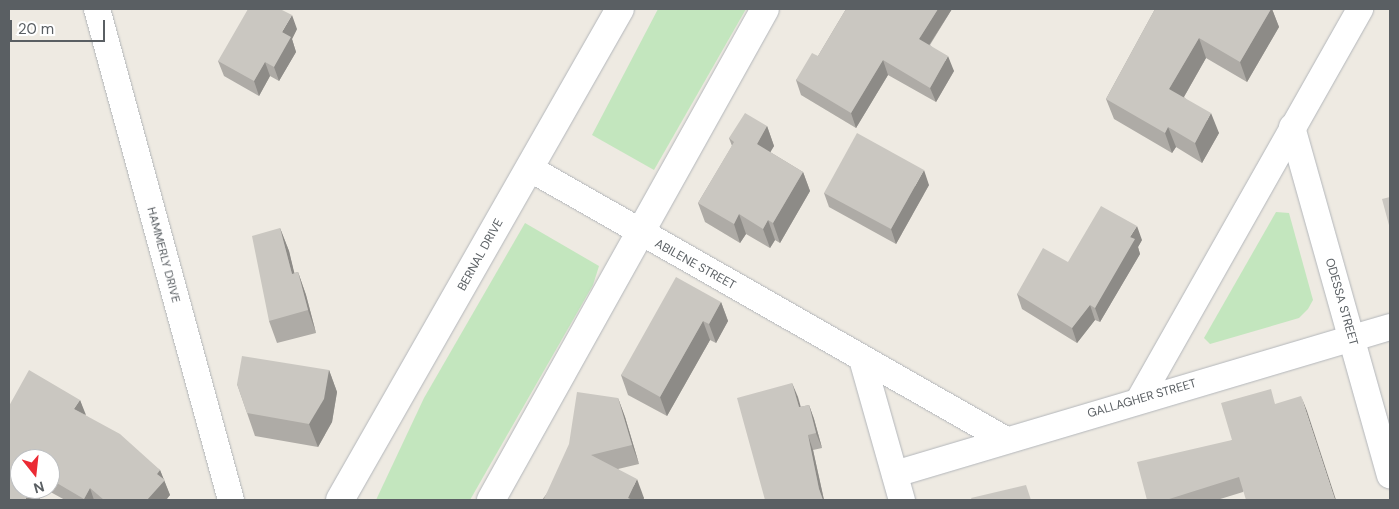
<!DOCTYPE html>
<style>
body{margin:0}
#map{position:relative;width:1399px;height:509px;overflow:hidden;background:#eeeae2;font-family:"DM Sans",sans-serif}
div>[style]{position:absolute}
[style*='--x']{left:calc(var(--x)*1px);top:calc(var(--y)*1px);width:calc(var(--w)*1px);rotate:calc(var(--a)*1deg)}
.green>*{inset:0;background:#c3e6be}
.roads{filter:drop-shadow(0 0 1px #b3b6ba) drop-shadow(0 0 1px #b3b6ba)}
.minor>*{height:26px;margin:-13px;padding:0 13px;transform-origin:13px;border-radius:13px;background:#fff}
.tertiary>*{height:28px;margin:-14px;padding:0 14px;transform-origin:14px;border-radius:14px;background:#fff}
.wall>*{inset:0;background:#aeaba6}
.shaded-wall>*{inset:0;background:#8d8b87}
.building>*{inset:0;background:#cac7c1}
span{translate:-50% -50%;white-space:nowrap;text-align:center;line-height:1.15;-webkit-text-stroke:4.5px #fff;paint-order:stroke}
.street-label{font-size:12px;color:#5a5f63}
.frame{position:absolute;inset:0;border:10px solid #5a5f63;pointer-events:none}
.north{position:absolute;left:10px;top:449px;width:50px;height:50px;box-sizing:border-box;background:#fff;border:1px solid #bdbfc1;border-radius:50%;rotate:164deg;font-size:14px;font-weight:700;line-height:20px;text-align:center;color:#5a5f63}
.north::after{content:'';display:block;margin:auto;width:18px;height:22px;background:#eb2a34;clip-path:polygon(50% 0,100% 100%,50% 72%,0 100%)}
.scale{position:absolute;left:10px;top:20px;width:95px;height:22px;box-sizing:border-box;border:2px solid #5a5f63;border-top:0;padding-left:6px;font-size:15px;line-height:18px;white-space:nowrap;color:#5a5f63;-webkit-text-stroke:4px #fff;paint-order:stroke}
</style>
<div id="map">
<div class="green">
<div style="clip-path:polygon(658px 9px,746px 9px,654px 170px,592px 135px)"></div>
<div style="clip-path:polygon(1276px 212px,1289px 213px,1313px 300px,1308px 309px,1299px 318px,1210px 344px,1204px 338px)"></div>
<div style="clip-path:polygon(525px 223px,599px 266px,593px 285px,470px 500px,376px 500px,424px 398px)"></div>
</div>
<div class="roads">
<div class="minor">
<div style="--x:97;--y:9;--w:509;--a:74.74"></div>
<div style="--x:1292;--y:127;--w:362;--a:74.3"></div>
<div style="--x:529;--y:168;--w:549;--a:29.69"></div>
<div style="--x:862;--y:359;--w:147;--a:74.2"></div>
<div style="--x:1139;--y:400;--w:449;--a:-60.5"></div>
<div style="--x:895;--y:474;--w:516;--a:-16.54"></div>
</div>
<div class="tertiary">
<div style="--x:340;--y:500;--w:565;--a:-60.31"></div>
<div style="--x:491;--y:500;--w:562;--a:-60.84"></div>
</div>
</div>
<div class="wall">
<div style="clip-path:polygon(846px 9px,952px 9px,930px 45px,954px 71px,936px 102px,888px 75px,856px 128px,801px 95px,796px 80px,818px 56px)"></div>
<div style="clip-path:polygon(1155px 9px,1272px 9px,1279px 27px,1247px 82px,1206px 58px,1184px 97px,1219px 133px,1202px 163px,1176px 147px,1172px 153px,1114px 119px,1106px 99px)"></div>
<div style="clip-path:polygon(297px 29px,292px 39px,296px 52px,279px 81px,270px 76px,259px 96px,224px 76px,218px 61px)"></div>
<div style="clip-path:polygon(767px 126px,774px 146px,770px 152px,803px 172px,810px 191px,780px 243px,775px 240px,770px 248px,746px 234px,740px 243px,705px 222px,698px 203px,732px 146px,729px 138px)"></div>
<div style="clip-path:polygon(929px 185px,896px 244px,829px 207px,824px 193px)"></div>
<div style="clip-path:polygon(280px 228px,289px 251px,294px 273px,298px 272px,306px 295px,316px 333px,277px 343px,269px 321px)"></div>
<div style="clip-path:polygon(1142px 240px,1138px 247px,1140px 254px,1100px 322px,1095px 320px,1077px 343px,1022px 309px,1017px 294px,1068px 262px)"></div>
<div style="clip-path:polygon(721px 302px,728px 321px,716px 343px,710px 340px,667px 416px,628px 395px,621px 375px)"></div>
<div style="clip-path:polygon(329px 370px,337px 392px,332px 422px,318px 447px,255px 436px,237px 384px)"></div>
<div style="clip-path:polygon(792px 383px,800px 407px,809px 405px,814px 419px,822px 448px,813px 450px,824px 500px,765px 500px)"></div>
<div style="clip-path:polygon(618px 398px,625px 417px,639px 464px,618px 469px,644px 498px,643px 500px,542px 500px)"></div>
<div style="clip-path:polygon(evenodd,80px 400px,85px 415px,160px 470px,170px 495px,166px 500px,65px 500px,45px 489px,9px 500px,80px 400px,50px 459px,50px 489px,20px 489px,50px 459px)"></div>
<div style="clip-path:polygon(1276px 404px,1307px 411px,1243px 492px,1217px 500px,1147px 500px,1232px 440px)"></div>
</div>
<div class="shaded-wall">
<div style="clip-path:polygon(938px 9px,952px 9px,924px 53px,919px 39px)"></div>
<div style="clip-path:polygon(1271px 9px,1272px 9px,1279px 27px,1247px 82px,1240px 62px)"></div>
<div style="clip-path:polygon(292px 15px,297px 29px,292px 39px,296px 52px,279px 81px,274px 67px,282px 32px)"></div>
<div style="clip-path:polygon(1199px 38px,1206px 58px,1177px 109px,1169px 89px)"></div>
<div style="clip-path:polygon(948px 56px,954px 71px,936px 102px,930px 88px)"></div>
<div style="clip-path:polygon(883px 60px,888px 75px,856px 128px,851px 113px)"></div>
<div style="clip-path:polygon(265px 62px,270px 76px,259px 96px,254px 81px)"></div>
<div style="clip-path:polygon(1211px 113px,1219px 133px,1202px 163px,1195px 143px)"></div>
<div style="clip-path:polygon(767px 126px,774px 146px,764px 163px,757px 144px)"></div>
<div style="clip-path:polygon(1168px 127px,1176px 147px,1172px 153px,1165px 133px)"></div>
<div style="clip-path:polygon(924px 170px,929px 185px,896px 244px,891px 229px)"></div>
<div style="clip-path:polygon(803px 172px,810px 191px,780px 243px,773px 223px)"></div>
<div style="clip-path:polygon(739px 214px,746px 234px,740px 243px,734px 224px)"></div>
<div style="clip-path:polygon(768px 220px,775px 240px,770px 248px,763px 229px)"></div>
<div style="clip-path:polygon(1137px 226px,1142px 240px,1138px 247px,1140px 254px,1100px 322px,1095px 308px,1130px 237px)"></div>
<div style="clip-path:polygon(280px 228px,289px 251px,300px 296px,292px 274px)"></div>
<div style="clip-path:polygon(298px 272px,306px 295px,316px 333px,308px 310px)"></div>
<div style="clip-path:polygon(721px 302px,728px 321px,716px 343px,709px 324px)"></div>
<div style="clip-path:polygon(1090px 305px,1095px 320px,1077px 343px,1072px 328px)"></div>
<div style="clip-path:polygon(703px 321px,710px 340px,667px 416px,660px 397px)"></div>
<div style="clip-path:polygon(329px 370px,337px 392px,332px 422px,318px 447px,309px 424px)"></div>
<div style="clip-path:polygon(792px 383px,798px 397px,805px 422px,799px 407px)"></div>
<div style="clip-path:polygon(1301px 396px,1307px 411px,1336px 500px,1335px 500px)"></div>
<div style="clip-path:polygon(618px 398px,625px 417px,639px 464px,632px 445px)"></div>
<div style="clip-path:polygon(80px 400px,86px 415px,74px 409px)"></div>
<div style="clip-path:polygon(809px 405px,814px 419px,822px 448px,816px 433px)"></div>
<div style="clip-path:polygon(808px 435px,813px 450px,824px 500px,823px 500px,819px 489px)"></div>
<div style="clip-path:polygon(160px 470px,170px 495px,166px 500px,147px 500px,157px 474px)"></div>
<div style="clip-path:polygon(637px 479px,644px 498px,643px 500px,629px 500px,628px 498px)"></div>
<div style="clip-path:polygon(90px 488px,94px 500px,84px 500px,84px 499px)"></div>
<div style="clip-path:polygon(31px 489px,45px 489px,39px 500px,25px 500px)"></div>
</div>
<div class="building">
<div style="clip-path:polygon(248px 9px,280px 9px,292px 15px,282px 32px,291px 37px,274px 67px,265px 62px,254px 81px,218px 61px)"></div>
<div style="clip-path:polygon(846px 9px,938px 9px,919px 39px,948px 56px,930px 88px,883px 60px,851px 113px,796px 80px,812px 53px,818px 56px)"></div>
<div style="clip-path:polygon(1155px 9px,1271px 9px,1240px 62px,1199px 38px,1169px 89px,1211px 113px,1195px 143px,1168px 127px,1165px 133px,1106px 99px)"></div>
<div style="clip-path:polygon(745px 113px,767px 126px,757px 144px,803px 172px,773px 223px,768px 220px,763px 229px,739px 214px,734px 224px,698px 203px,734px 142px,729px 138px)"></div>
<div style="clip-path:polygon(857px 133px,924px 170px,891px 229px,824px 193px)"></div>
<div style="clip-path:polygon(1390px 197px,1390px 229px,1382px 199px)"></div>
<div style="clip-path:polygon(1101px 206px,1137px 226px,1130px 237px,1135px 239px,1095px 308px,1090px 305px,1072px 328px,1017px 294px,1043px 248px,1068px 262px)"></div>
<div style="clip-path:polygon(280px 228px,292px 274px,298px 272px,308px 310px,269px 321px,252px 236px)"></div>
<div style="clip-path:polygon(676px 277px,721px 302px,709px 324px,703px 321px,660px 397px,621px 375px)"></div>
<div style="clip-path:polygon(242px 356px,329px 370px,324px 399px,309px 424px,247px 413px,237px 384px)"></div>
<div style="clip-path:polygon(29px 370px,80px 400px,74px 409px,120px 434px,160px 470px,157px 474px,165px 480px,147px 500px,104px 500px,90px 488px,84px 499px,50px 479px,50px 459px,20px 459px,20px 489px,31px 489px,25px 500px,9px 500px,9px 406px)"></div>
<div style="clip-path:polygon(792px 383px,799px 407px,809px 405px,816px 433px,808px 435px,819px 489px,823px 500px,765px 500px,737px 398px)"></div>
<div style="clip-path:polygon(1271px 389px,1275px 404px,1301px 396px,1335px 500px,1246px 500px,1239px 477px,1166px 500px,1147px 500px,1137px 462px,1232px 440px,1221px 403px)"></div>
<div style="clip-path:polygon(577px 392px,618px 398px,632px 445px,591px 455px,637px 479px,628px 498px,633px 500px,542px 500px,544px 499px,569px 444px)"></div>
<div style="clip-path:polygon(1026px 485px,1031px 500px,972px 500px,971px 498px)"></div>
</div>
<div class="street-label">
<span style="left:163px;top:255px;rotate:75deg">HAMMERLY DRIVE</span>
<span style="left:481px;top:255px;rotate:-61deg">BERNAL DRIVE</span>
<span style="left:695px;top:265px;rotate:29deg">ABILENE STREET</span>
<span style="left:1341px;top:302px;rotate:74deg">ODESSA STREET</span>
<span style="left:1142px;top:399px;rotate:-16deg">GALLAGHER STREET</span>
</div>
<div class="frame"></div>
<div class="north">N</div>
<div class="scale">20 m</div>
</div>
